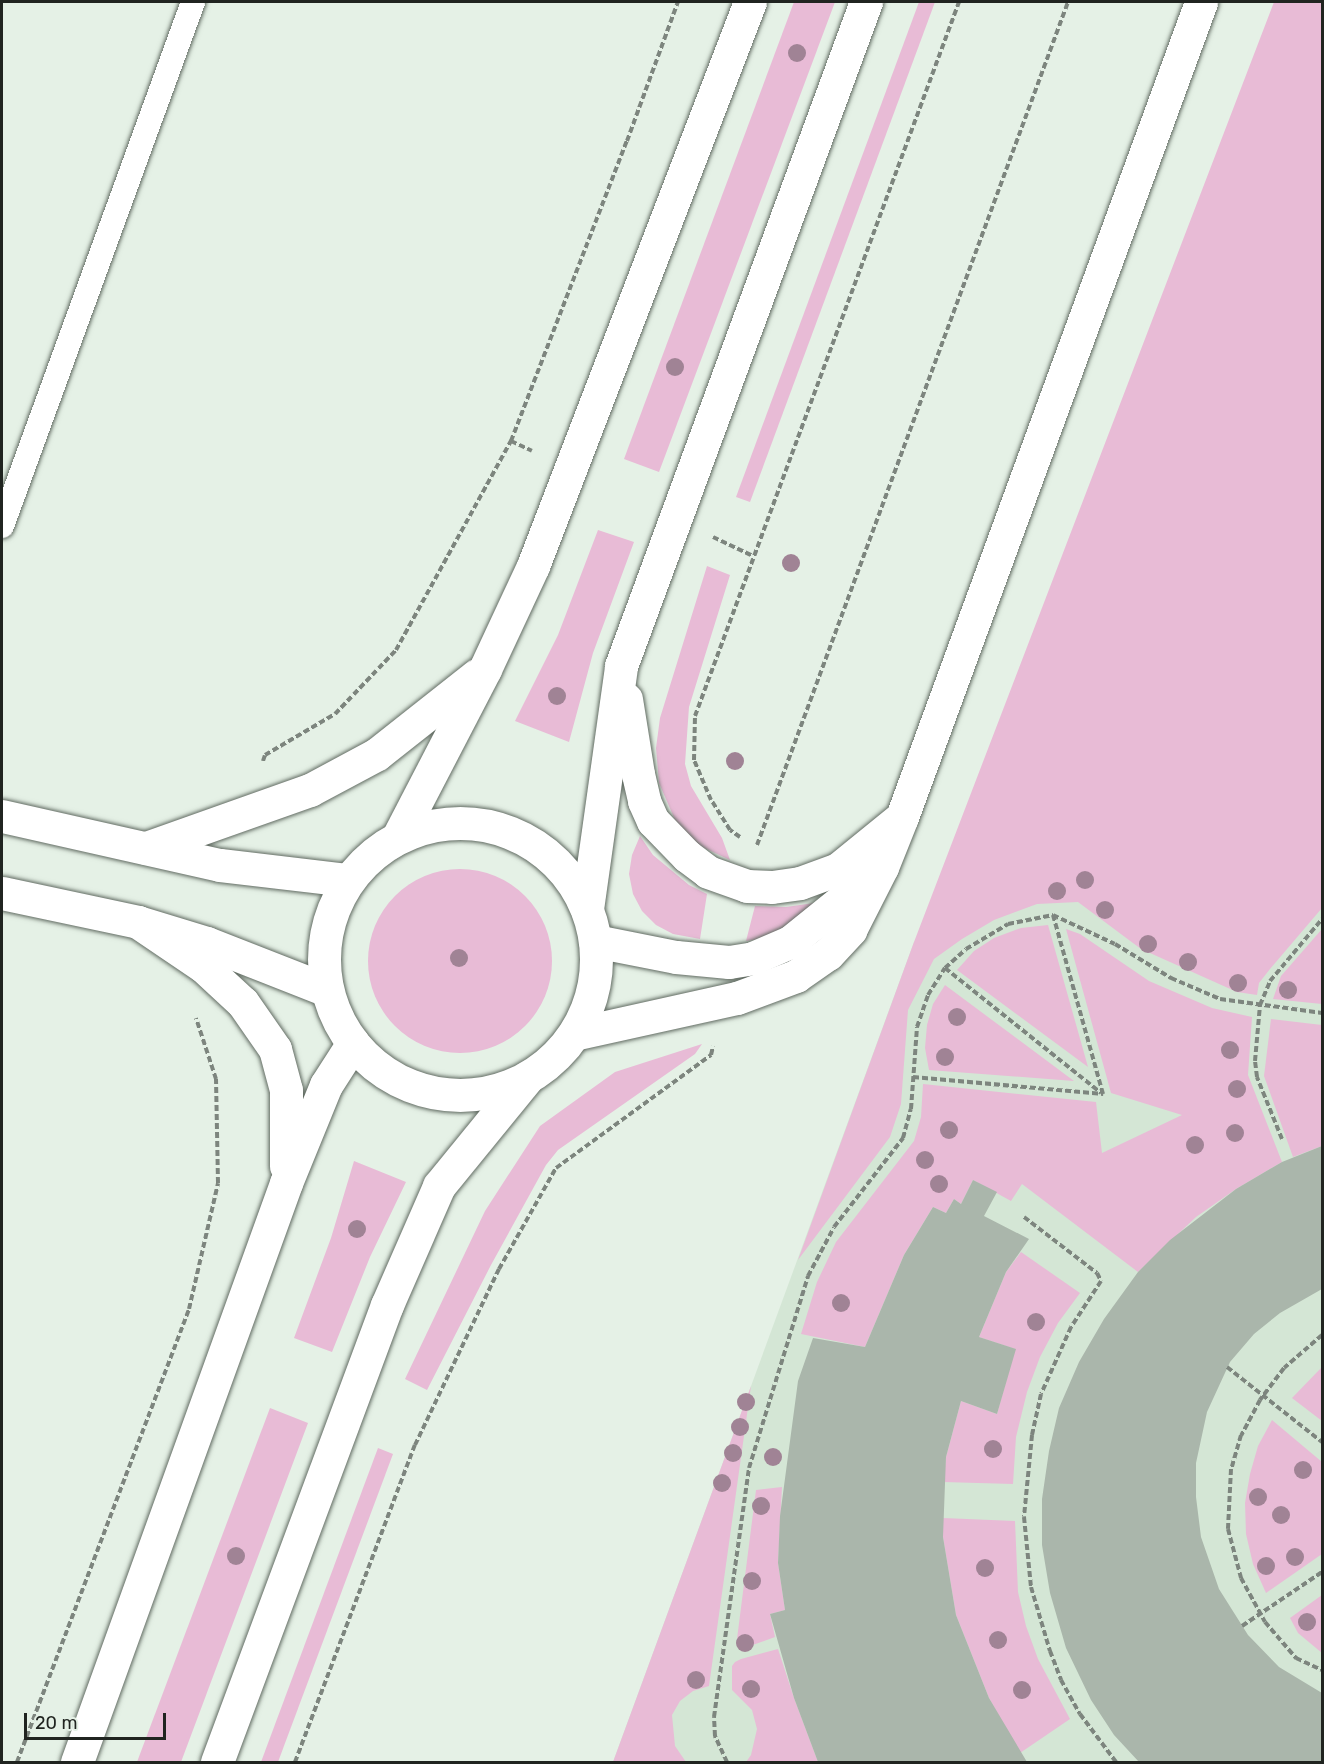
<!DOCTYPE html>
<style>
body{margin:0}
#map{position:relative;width:1324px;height:1764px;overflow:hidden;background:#e5f1e6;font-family:Rubik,sans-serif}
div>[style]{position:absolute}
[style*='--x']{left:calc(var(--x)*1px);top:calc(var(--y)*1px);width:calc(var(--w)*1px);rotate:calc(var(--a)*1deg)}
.built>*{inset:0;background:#d4e6d5}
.green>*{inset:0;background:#e8bbd6}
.round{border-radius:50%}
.building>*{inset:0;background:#aab6ab}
.path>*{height:4px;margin-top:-2px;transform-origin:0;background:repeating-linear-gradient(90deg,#7d857e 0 6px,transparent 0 9px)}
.roads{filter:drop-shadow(0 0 2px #616b62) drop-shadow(0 0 2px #616b62)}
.lane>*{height:24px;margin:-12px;padding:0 12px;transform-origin:12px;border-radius:12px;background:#fff}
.street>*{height:33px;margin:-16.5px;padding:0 16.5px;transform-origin:16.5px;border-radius:16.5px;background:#fff}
.secondary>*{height:33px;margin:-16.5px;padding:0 16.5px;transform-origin:16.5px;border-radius:16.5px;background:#fff}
.highway>*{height:33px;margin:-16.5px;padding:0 16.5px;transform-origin:16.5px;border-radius:16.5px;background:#fff}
.highway>.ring{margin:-16.5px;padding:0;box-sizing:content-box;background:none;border:33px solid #fff;border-radius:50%}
.trees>*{width:18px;height:18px;margin:-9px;border-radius:50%;background:#a08395}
span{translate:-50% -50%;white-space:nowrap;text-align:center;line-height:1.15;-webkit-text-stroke:6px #e5f1e6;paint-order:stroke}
.frame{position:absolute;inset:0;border:3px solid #202420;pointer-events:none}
.scale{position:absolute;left:24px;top:1713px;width:142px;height:27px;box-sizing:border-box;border:3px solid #202420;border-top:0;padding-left:8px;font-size:18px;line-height:21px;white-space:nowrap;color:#202420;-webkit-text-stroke:4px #e5f1e6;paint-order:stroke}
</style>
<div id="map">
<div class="built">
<div style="clip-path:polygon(1322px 744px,1322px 1762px,613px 1762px,914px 942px)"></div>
</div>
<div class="green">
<div style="clip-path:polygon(794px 2px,835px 2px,659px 472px,624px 459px)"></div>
<div style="clip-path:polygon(919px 2px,935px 2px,750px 502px,736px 497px)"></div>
<div style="clip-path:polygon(1274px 2px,1322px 2px,1322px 908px,1270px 969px,1259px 983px,1257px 995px,1237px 992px,1141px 949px,1078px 902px,1037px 904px,994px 920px,962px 939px,934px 959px,908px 1010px,901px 1104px,890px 1137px,798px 1260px,914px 942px)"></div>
<div style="clip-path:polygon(598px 530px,634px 542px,593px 653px,569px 742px,515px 721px,558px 635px)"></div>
<div style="clip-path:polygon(707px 566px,730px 575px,689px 707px,685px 764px,691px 786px,722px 838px,730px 860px,698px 845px,675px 820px,659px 783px,656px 748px,660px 718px)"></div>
<div style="clip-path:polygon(640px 836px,653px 855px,689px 885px,707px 894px,700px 939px,673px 934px,656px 925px,642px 911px,633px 894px,629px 874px,632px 855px)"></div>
<div class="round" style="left:368px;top:869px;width:184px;height:184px"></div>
<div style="clip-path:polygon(821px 902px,768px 938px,746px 941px,755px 906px,786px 907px)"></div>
<div style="clip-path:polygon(1048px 925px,1088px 1067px,957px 970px,974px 951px,994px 938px,1021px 928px)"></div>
<div style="clip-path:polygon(1066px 929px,1080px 934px,1149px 981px,1212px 1008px,1252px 1017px,1248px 1075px,1282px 1162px,1236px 1189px,1196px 1217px,1138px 1272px,1022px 1184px,1011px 1201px,973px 1180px,961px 1204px,954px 1199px,946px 1213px,933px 1207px,904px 1255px,865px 1347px,801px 1334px,817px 1282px,836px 1242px,914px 1141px,921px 1117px,923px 1084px,1096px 1102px,1102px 1153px,1182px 1115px,1111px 1093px)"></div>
<div style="clip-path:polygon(1322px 929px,1322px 1004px,1273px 999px,1281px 976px)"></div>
<div style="clip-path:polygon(945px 985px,1074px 1081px,929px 1070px,925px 1048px,927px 1025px,933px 1004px)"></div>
<div style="clip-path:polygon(1271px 1019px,1322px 1025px,1322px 1146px,1293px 1157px,1264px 1076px)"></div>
<div style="clip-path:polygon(702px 1044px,695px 1054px,558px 1150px,546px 1165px,491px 1265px,427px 1390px,405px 1379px,485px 1211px,540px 1126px,615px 1072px)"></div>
<div style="clip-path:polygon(354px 1161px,406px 1182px,370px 1257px,332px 1352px,294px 1338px,331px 1238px)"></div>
<div style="clip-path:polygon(1021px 1252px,1080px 1293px,1058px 1323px,1040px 1357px,1027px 1392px,1016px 1437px,1013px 1484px,943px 1482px,946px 1457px,961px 1401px,997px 1414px,1015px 1349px,979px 1337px,1006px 1272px)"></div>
<div style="clip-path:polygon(1322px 1367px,1322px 1421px,1292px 1398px)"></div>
<div style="clip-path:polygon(751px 1386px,709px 1686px,693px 1691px,680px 1701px,672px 1715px,675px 1746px,686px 1762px,613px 1762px)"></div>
<div style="clip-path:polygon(270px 1408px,308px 1423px,181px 1762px,137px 1762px)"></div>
<div style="clip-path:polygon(1272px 1420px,1322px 1462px,1322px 1554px,1266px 1593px,1253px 1564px,1246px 1534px,1245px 1503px,1250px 1474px,1258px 1446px)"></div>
<div style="clip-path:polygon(378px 1448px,393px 1454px,278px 1762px,261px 1762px)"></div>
<div style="clip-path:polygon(782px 1487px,778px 1563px,785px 1610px,770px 1614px,775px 1637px,747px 1647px,740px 1646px,737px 1639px,756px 1490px)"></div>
<div style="clip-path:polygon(943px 1518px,1015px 1521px,1018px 1592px,1026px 1626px,1038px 1659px,1070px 1719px,1020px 1753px,989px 1698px,956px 1615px,943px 1537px)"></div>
<div style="clip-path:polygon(1322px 1595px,1322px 1653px,1298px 1633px,1290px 1618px)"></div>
<div style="clip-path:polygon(778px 1649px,794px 1698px,818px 1762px,746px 1762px,751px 1755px,757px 1729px,752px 1710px,732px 1690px,732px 1666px,735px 1662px,741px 1659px)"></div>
</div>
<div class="building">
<div style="clip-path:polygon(1322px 1146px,1322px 1289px,1280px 1313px,1254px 1334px,1230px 1362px,1207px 1412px,1196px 1463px,1196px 1497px,1201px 1537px,1219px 1589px,1248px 1635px,1279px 1667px,1322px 1693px,1322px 1762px,1139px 1762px,1114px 1735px,1091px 1700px,1066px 1648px,1050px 1593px,1042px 1545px,1042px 1499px,1049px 1451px,1059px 1408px,1079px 1362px,1104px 1319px,1138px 1272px,1170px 1240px,1236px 1189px,1282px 1162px)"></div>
<div style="clip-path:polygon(973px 1180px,997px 1192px,984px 1216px,1029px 1239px,1006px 1272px,979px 1337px,1016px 1349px,997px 1414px,961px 1401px,946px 1457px,943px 1537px,956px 1615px,989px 1698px,1027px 1762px,818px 1762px,794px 1698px,770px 1614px,785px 1610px,778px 1563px,780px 1516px,798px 1381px,813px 1338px,865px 1347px,904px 1255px,933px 1207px,946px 1213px,954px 1199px,961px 1204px)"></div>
</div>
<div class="path">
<div style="--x:511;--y:441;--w:23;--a:25"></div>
<div style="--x:713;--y:537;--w:44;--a:25.4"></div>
<div style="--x:263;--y:761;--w:6;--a:-72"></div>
<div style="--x:265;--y:755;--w:81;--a:-30.4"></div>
<div style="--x:335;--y:714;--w:88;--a:-46.4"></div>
<div style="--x:396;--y:650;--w:239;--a:-61.2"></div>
<div style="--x:511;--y:441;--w:322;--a:-68.9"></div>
<div style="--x:627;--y:141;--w:148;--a:-69.9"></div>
<div style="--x:740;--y:837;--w:12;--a:-145"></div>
<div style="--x:730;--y:830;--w:36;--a:-122"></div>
<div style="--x:711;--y:800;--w:43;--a:-113"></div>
<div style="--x:694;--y:760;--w:44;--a:-88.7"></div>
<div style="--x:695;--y:716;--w:761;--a:-69.71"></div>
<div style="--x:757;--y:845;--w:899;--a:-69.75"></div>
<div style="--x:945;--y:968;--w:200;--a:38.7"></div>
<div style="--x:913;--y:1077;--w:191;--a:5.1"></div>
<div style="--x:1103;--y:1094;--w:186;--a:-105.6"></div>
<div style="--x:1282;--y:1139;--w:67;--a:-112"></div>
<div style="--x:1257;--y:1077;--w:16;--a:-97"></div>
<div style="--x:1255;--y:1061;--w:56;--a:-84.9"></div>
<div style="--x:1260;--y:1005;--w:26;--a:-67"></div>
<div style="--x:1270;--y:981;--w:81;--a:-50"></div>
<div style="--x:1024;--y:1217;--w:92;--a:37.5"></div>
<div style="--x:1097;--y:1273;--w:9;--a:63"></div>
<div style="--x:1101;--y:1281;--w:55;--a:123.1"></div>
<div style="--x:1071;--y:1327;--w:73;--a:114.1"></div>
<div style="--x:1041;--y:1394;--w:42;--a:102.4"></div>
<div style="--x:1032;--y:1435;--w:82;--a:95.6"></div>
<div style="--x:1024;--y:1517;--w:70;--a:84.3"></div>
<div style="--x:1031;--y:1587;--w:67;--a:73.5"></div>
<div style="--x:1050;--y:1651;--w:31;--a:69"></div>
<div style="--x:1061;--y:1680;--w:39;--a:61"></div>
<div style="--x:1080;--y:1714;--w:60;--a:53.1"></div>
<div style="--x:1322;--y:1335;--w:50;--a:139"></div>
<div style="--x:1284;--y:1368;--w:40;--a:127"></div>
<div style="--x:1260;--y:1400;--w:40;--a:118"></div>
<div style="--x:1241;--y:1435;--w:35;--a:106"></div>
<div style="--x:1231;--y:1469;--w:60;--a:92.9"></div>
<div style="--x:1228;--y:1529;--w:51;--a:75.1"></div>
<div style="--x:1241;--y:1578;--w:50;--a:61.4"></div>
<div style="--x:1265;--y:1622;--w:48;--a:49.3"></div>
<div style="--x:1296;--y:1658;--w:29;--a:25"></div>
<div style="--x:1227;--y:1367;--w:121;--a:38.3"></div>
<div style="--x:1242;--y:1626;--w:97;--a:-34"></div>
<div style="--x:17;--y:1762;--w:485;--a:-69.2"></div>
<div style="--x:189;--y:1309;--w:129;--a:-77"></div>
<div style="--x:218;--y:1183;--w:104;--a:-91.1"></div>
<div style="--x:216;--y:1079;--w:64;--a:-108.2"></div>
<div style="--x:295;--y:1762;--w:339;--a:-69.3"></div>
<div style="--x:415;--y:1445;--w:195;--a:-64.5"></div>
<div style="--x:499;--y:1269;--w:116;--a:-60.6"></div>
<div style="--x:556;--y:1168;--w:192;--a:-36.1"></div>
<div style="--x:711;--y:1055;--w:9;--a:-77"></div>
<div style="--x:727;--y:1762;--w:29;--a:-115"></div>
<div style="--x:715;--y:1736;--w:19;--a:-93"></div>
<div style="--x:714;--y:1717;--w:251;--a:-82"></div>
<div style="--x:749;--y:1468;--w:201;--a:-72.9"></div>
<div style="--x:808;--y:1276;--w:55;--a:-62"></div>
<div style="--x:834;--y:1227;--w:113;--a:-52.2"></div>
<div style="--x:903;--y:1138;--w:30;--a:-75"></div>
<div style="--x:911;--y:1109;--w:82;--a:-85.8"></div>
<div style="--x:917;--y:1027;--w:34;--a:-71"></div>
<div style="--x:928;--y:995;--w:32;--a:-58"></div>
<div style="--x:945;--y:968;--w:28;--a:-42"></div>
<div style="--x:966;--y:949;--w:49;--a:-30.8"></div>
<div style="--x:1008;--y:924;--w:46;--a:-11.3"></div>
<div style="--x:1053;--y:915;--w:68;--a:25.1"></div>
<div style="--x:1115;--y:944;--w:66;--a:31.3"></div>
<div style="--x:1171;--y:978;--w:53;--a:23.2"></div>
<div style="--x:1220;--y:999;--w:103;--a:7.8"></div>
</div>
<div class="roads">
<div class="lane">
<div style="--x:2;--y:526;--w:558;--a:-69.97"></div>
</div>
<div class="street">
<div style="--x:595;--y:941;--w:83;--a:11.2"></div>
<div style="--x:676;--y:957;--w:53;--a:5.4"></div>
<div style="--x:729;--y:962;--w:24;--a:-9"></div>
<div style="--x:753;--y:958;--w:40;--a:-23.4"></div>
<div style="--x:790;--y:942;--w:105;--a:-38.8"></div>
<div style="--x:574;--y:1034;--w:167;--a:-12.5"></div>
<div style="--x:737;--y:998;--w:63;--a:-20.4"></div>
<div style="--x:796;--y:976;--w:39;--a:-35"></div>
<div style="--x:828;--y:954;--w:33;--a:-47"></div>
<div style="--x:850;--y:930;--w:71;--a:-63.1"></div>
<div style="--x:882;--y:867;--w:54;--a:-68.2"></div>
<div style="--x:902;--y:817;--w:868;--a:-69.85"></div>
</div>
<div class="secondary">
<div style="--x:2;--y:816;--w:223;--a:12.7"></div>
<div style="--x:220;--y:865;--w:129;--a:6.7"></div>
<div style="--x:2;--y:893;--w:139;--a:12"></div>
<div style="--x:138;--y:922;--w:72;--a:16.9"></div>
<div style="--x:207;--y:943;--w:129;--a:21.4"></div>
</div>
<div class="highway">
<div style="--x:626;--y:699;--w:76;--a:80.9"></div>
<div style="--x:638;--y:774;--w:28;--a:77"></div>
<div style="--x:644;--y:801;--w:22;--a:66"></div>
<div style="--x:653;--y:821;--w:49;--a:45.8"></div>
<div style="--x:687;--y:856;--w:26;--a:37"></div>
<div style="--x:708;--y:872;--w:41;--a:19.7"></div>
<div style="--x:747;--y:886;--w:25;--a:2"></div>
<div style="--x:772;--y:887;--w:28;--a:-8"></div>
<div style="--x:800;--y:883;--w:40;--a:-20.2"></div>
<div style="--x:838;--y:869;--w:82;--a:-39.1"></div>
<div class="ring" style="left:324px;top:823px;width:239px;height:239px"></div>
<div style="--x:398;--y:837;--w:189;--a:-62.6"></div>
<div style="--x:485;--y:669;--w:114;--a:-65"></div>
<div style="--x:533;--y:566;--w:604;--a:-68.96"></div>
<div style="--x:146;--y:848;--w:174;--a:-19.5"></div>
<div style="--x:310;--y:790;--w:76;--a:-28.2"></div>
<div style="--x:377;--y:754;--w:127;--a:-38.3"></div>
<div style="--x:587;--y:909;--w:245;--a:-82"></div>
<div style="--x:621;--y:666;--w:708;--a:-69.75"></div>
<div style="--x:138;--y:922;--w:78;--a:34.1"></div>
<div style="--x:203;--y:966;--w:54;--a:42.8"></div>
<div style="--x:243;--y:1003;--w:56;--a:55.2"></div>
<div style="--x:275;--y:1049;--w:42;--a:75"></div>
<div style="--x:286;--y:1090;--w:76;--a:90"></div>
<div style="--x:77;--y:1762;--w:616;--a:-70.15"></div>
<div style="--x:286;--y:1183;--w:106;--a:-67.8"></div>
<div style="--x:326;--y:1085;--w:50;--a:-57.3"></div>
<div style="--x:217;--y:1762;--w:488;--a:-69.6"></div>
<div style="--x:387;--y:1305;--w:130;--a:-66.4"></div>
<div style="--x:439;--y:1186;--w:139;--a:-50.8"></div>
</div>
</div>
<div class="trees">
<div style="left:797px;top:53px"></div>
<div style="left:675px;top:367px"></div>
<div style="left:791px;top:563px"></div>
<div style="left:557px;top:696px"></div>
<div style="left:735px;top:761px"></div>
<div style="left:1085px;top:880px"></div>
<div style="left:1057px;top:891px"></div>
<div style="left:1105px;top:910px"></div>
<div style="left:1148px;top:944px"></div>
<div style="left:459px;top:958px"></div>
<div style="left:1188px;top:962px"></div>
<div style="left:1238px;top:983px"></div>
<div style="left:1288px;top:990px"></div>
<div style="left:957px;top:1017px"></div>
<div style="left:1230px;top:1050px"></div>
<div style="left:945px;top:1057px"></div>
<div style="left:1237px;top:1089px"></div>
<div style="left:949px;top:1130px"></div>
<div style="left:1235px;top:1133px"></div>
<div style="left:1195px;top:1145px"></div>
<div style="left:925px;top:1160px"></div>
<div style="left:939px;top:1184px"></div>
<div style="left:357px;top:1229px"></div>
<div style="left:841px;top:1303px"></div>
<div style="left:1036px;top:1322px"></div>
<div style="left:746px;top:1402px"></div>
<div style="left:740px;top:1427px"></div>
<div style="left:993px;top:1449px"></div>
<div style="left:733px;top:1453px"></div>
<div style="left:773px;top:1457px"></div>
<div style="left:1303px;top:1470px"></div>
<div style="left:722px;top:1483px"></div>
<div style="left:1258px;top:1497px"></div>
<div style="left:761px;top:1506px"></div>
<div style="left:1281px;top:1515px"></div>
<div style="left:236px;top:1556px"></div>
<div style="left:1295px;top:1557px"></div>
<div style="left:1266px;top:1566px"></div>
<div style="left:985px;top:1568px"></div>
<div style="left:752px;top:1581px"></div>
<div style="left:1307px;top:1622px"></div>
<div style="left:998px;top:1640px"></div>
<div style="left:745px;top:1643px"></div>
<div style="left:696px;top:1680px"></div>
<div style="left:751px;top:1689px"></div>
<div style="left:1022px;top:1690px"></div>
</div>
<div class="frame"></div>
<div class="scale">20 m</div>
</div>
